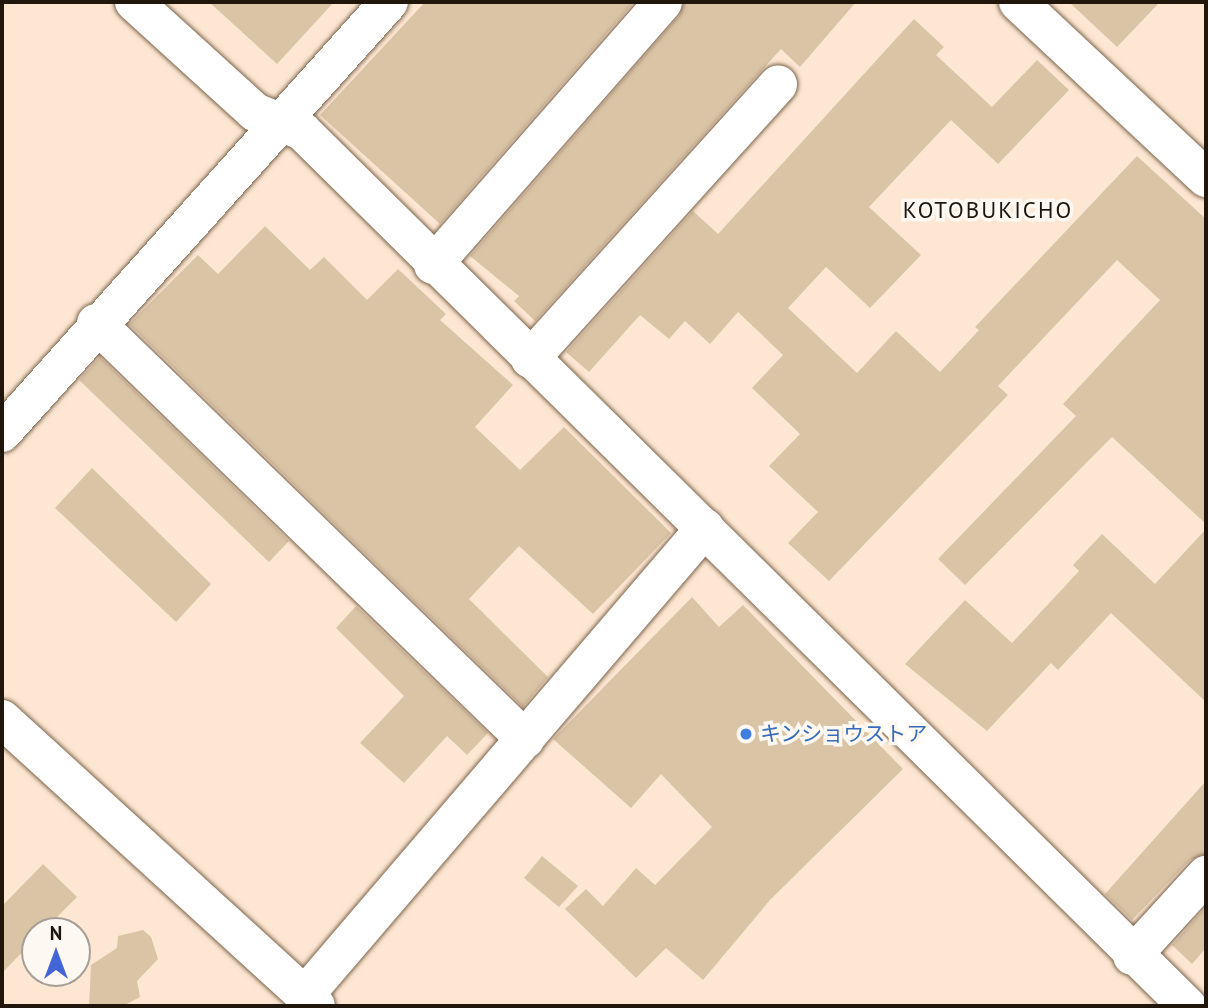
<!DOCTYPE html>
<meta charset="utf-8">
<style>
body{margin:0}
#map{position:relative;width:1208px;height:1008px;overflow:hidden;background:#fee7d2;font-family:"PT Sans","Noto Sans JP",sans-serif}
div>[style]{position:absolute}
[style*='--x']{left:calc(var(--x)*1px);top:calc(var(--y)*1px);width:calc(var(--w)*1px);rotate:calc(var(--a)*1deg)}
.building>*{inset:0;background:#dac4a6}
.roads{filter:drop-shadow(0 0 2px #7b634b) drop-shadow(0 0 2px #7b634b)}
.minor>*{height:38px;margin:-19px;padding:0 19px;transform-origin:19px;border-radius:19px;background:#fff}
.dots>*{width:19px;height:19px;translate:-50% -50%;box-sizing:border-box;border:4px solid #fef8f2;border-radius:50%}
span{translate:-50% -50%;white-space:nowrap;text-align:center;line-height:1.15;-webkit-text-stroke:7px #fef8f2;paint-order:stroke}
.shop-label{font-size:21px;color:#366cbe}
.left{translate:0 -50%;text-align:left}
.neighbourhood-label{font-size:23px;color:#20160c;letter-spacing:2px}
.frame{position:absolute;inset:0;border:4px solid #20160c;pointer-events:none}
.north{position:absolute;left:21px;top:917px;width:70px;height:70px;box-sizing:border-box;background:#fef8f2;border:2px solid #a59e96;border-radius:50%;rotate:0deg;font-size:19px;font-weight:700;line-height:28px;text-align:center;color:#20160c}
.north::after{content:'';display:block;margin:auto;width:24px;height:32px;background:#4465d8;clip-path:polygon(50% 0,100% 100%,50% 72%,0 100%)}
</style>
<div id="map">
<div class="building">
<div style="clip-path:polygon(209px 2px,334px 2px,277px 64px)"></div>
<div style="clip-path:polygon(425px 2px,634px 2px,440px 224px,320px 115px)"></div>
<div style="clip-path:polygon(684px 2px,856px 2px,800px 67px,781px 49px,535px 321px,514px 301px,519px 296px,470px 256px,679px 16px)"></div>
<div style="clip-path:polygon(1069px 2px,1160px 2px,1117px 47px)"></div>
<div style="clip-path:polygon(914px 19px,944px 47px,936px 55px,992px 107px,1037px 60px,1069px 90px,998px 164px,951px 120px,869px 207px,921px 255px,870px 308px,826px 267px,788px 308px,857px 373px,896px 331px,940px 372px,979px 330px,975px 327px,1137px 156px,1206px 219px,1206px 524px,1112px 437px,965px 585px,938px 559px,1076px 416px,1063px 404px,1160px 300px,1117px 260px,998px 386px,1008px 395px,829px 581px,788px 543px,818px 512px,769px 466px,800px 434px,752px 388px,783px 355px,738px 312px,710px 344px,685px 321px,669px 339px,640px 315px,589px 372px,566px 352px,693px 211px,718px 234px)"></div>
<div style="clip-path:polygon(265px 226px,310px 270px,324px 257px,367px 300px,398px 269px,446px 314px,440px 320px,513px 385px,475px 427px,520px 470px,564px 427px,671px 533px,593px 614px,519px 546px,469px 599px,548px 677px,523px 707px,129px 324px,198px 255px,218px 274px)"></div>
<div style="clip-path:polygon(100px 357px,289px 541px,269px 562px,79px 380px)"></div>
<div style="clip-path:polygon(92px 468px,211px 584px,176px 622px,55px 508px)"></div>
<div style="clip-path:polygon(1206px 529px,1206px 702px,1111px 613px,1058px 670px,1051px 663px,987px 731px,905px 664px,965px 600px,1012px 643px,1079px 571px,1073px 565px,1102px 534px,1155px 584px)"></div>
<div style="clip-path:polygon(692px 597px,719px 627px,743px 605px,903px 769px,770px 900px,703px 980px,666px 948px,636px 978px,565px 909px,586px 889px,603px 906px,636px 868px,655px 885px,712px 827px,661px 774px,631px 808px,553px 739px)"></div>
<div style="clip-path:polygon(356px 606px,488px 733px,467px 755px,447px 736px,404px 783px,360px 743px,404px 696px,336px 628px)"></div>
<div style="clip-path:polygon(1206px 781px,1206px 854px,1190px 860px,1132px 920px,1105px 894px)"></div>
<div style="clip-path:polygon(542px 856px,578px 886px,559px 907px,524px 878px)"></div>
<div style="clip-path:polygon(43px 864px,77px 897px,43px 931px,35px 931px,35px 939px,2px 973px,2px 906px)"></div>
<div style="clip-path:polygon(1206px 907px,1206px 948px,1192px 964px,1172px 945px)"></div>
<div style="clip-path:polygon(143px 930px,151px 937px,158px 959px,137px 981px,140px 997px,123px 1006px,89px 1006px,91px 965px,117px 948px,118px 936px)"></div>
</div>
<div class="roads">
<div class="minor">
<div style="--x:134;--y:2;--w:164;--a:42.3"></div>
<div style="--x:255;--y:112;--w:51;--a:22"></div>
<div style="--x:302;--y:131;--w:1245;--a:44.67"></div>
<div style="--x:1018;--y:2;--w:258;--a:43.1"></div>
<div style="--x:433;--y:265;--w:349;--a:-48.8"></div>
<div style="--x:96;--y:323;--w:598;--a:44.12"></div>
<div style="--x:530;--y:359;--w:370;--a:-47.9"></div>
<div style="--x:2;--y:433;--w:579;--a:-48.08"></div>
<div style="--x:2;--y:719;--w:425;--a:42.4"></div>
<div style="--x:1132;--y:956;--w:110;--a:-47.6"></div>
<div style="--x:305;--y:995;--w:615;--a:-49.42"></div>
</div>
</div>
<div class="dots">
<div style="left:746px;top:734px;background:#3f7fe0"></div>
</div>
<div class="shop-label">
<span class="left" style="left:760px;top:734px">キンショウストア</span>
</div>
<div class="neighbourhood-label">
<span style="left:988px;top:210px">KOTOBUKICHO</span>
</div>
<div class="frame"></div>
<div class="north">N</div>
</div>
